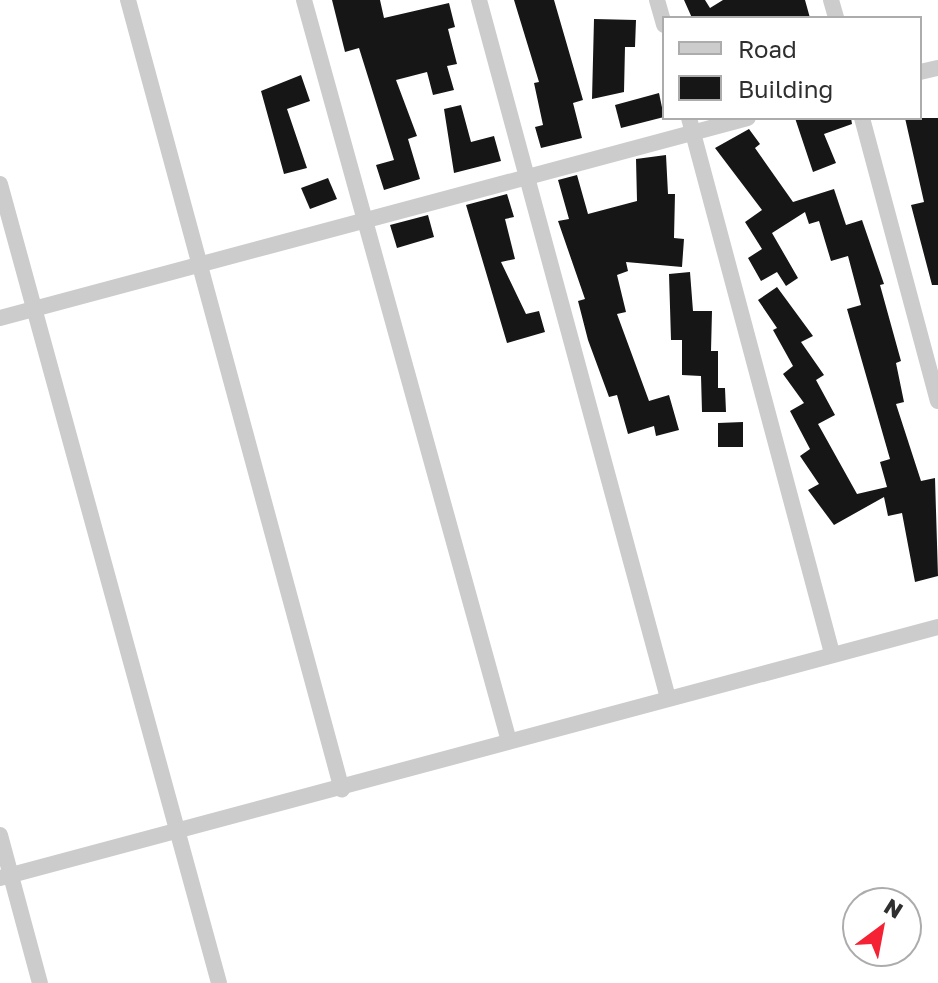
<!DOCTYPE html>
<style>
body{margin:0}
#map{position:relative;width:938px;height:983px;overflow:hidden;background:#fff;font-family:"Golos Text",sans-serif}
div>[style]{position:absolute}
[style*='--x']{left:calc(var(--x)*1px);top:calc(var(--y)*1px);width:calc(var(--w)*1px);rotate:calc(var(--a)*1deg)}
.building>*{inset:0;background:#161616}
.minor>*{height:16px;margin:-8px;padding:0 8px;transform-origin:8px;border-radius:8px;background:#ccc}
span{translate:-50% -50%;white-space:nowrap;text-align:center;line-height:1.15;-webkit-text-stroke:8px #fff;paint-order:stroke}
.legend{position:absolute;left:662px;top:16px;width:260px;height:104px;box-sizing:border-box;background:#fff;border:2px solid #acacac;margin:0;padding:10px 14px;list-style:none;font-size:24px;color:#2f2f2f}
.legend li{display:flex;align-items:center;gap:16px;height:40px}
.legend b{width:40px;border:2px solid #acacac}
.north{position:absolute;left:842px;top:887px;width:80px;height:80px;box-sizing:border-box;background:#fff;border:2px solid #acacac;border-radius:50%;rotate:32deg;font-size:22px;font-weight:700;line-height:32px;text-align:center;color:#2f2f2f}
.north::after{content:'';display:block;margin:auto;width:28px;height:36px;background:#f52134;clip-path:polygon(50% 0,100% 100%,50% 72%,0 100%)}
</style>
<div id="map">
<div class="building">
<div style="clip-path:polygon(332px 0,380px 0,384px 18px,449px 3px,455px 27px,448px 29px,457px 64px,447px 66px,454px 90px,433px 95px,427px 72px,396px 80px,417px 136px,408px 139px,420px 179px,384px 190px,376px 165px,394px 160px,359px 48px,345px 52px)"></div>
<div style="clip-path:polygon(514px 0,554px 0,583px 100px,573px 103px,582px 138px,541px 148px,535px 127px,543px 125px,534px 83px,539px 82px)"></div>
<div style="clip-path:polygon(684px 0,705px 0,710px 8px,723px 0,805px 0,810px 18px,692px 18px)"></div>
<div style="clip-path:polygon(594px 19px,636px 20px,635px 47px,625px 47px,624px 92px,592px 99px)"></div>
<div style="clip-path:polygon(301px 75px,310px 101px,287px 109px,307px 168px,284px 174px,261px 91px)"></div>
<div style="clip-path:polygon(659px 93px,664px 117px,621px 128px,615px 105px)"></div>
<div style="clip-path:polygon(461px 105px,471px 142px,494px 136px,501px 161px,454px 173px,444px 109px)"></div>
<div style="clip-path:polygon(795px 118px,851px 118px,852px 124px,824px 134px,836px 163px,813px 172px)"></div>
<div style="clip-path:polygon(905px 118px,938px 118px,938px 285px,932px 285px,911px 205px,924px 202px)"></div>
<div style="clip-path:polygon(749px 129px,760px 144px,755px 148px,793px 202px,834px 189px,846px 225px,862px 220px,884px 284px,880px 285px,901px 361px,896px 363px,904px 402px,896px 404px,921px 481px,935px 478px,938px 576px,915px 582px,902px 513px,888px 516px,884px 497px,834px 525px,808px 490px,819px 484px,800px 456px,810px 449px,790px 411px,804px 403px,783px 374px,793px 366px,773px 330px,777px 328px,758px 300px,777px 287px,813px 336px,801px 342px,824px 375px,816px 380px,835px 415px,818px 424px,857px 494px,887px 487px,880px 462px,890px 459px,847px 309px,861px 305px,848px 256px,831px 261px,819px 221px,809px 224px,805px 212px,772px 233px,798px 278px,786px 286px,777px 272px,761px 281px,748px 258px,762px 249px,745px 222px,762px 210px,715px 148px)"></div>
<div style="clip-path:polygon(666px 155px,668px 194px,675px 194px,674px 238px,684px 239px,682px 267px,626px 262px,628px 271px,617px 275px,626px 312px,617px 314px,649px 401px,669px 395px,679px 430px,656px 436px,654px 426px,628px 434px,617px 395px,609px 397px,588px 340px,578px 301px,585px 299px,558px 221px,569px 219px,558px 180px,577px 175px,588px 214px,637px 201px,636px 159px)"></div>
<div style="clip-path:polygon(328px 178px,337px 199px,310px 209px,301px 188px)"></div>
<div style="clip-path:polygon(507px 194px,514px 217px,505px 219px,515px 259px,501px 262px,526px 314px,539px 311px,545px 332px,507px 343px,466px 205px)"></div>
<div style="clip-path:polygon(428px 215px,434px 237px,397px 248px,390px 225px)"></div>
<div style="clip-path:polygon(690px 272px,693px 311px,712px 311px,711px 351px,718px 351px,718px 388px,725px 388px,726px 412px,702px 412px,701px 376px,682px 375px,682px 340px,671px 340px,669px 274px)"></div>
<div style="clip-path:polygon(743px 422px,743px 447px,718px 447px,718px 423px)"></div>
</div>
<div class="minor">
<div style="--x:128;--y:0;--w:818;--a:74.84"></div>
<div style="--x:304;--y:0;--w:769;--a:74.54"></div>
<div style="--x:479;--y:0;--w:723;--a:74.85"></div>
<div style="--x:657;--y:0;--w:26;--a:74"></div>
<div style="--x:831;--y:0;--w:19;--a:74"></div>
<div style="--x:920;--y:72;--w:18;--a:-13"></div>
<div style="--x:689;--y:118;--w:554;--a:75.04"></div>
<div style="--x:862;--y:118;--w:293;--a:75"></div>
<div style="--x:0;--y:184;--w:828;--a:74.67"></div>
<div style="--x:0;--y:318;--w:774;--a:-14.97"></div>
<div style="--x:0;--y:835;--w:153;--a:74.9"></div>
<div style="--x:0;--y:878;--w:971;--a:-14.98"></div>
</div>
<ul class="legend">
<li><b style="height:10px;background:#ccc"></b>Road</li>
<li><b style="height:22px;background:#161616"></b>Building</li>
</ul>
<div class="north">N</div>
</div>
